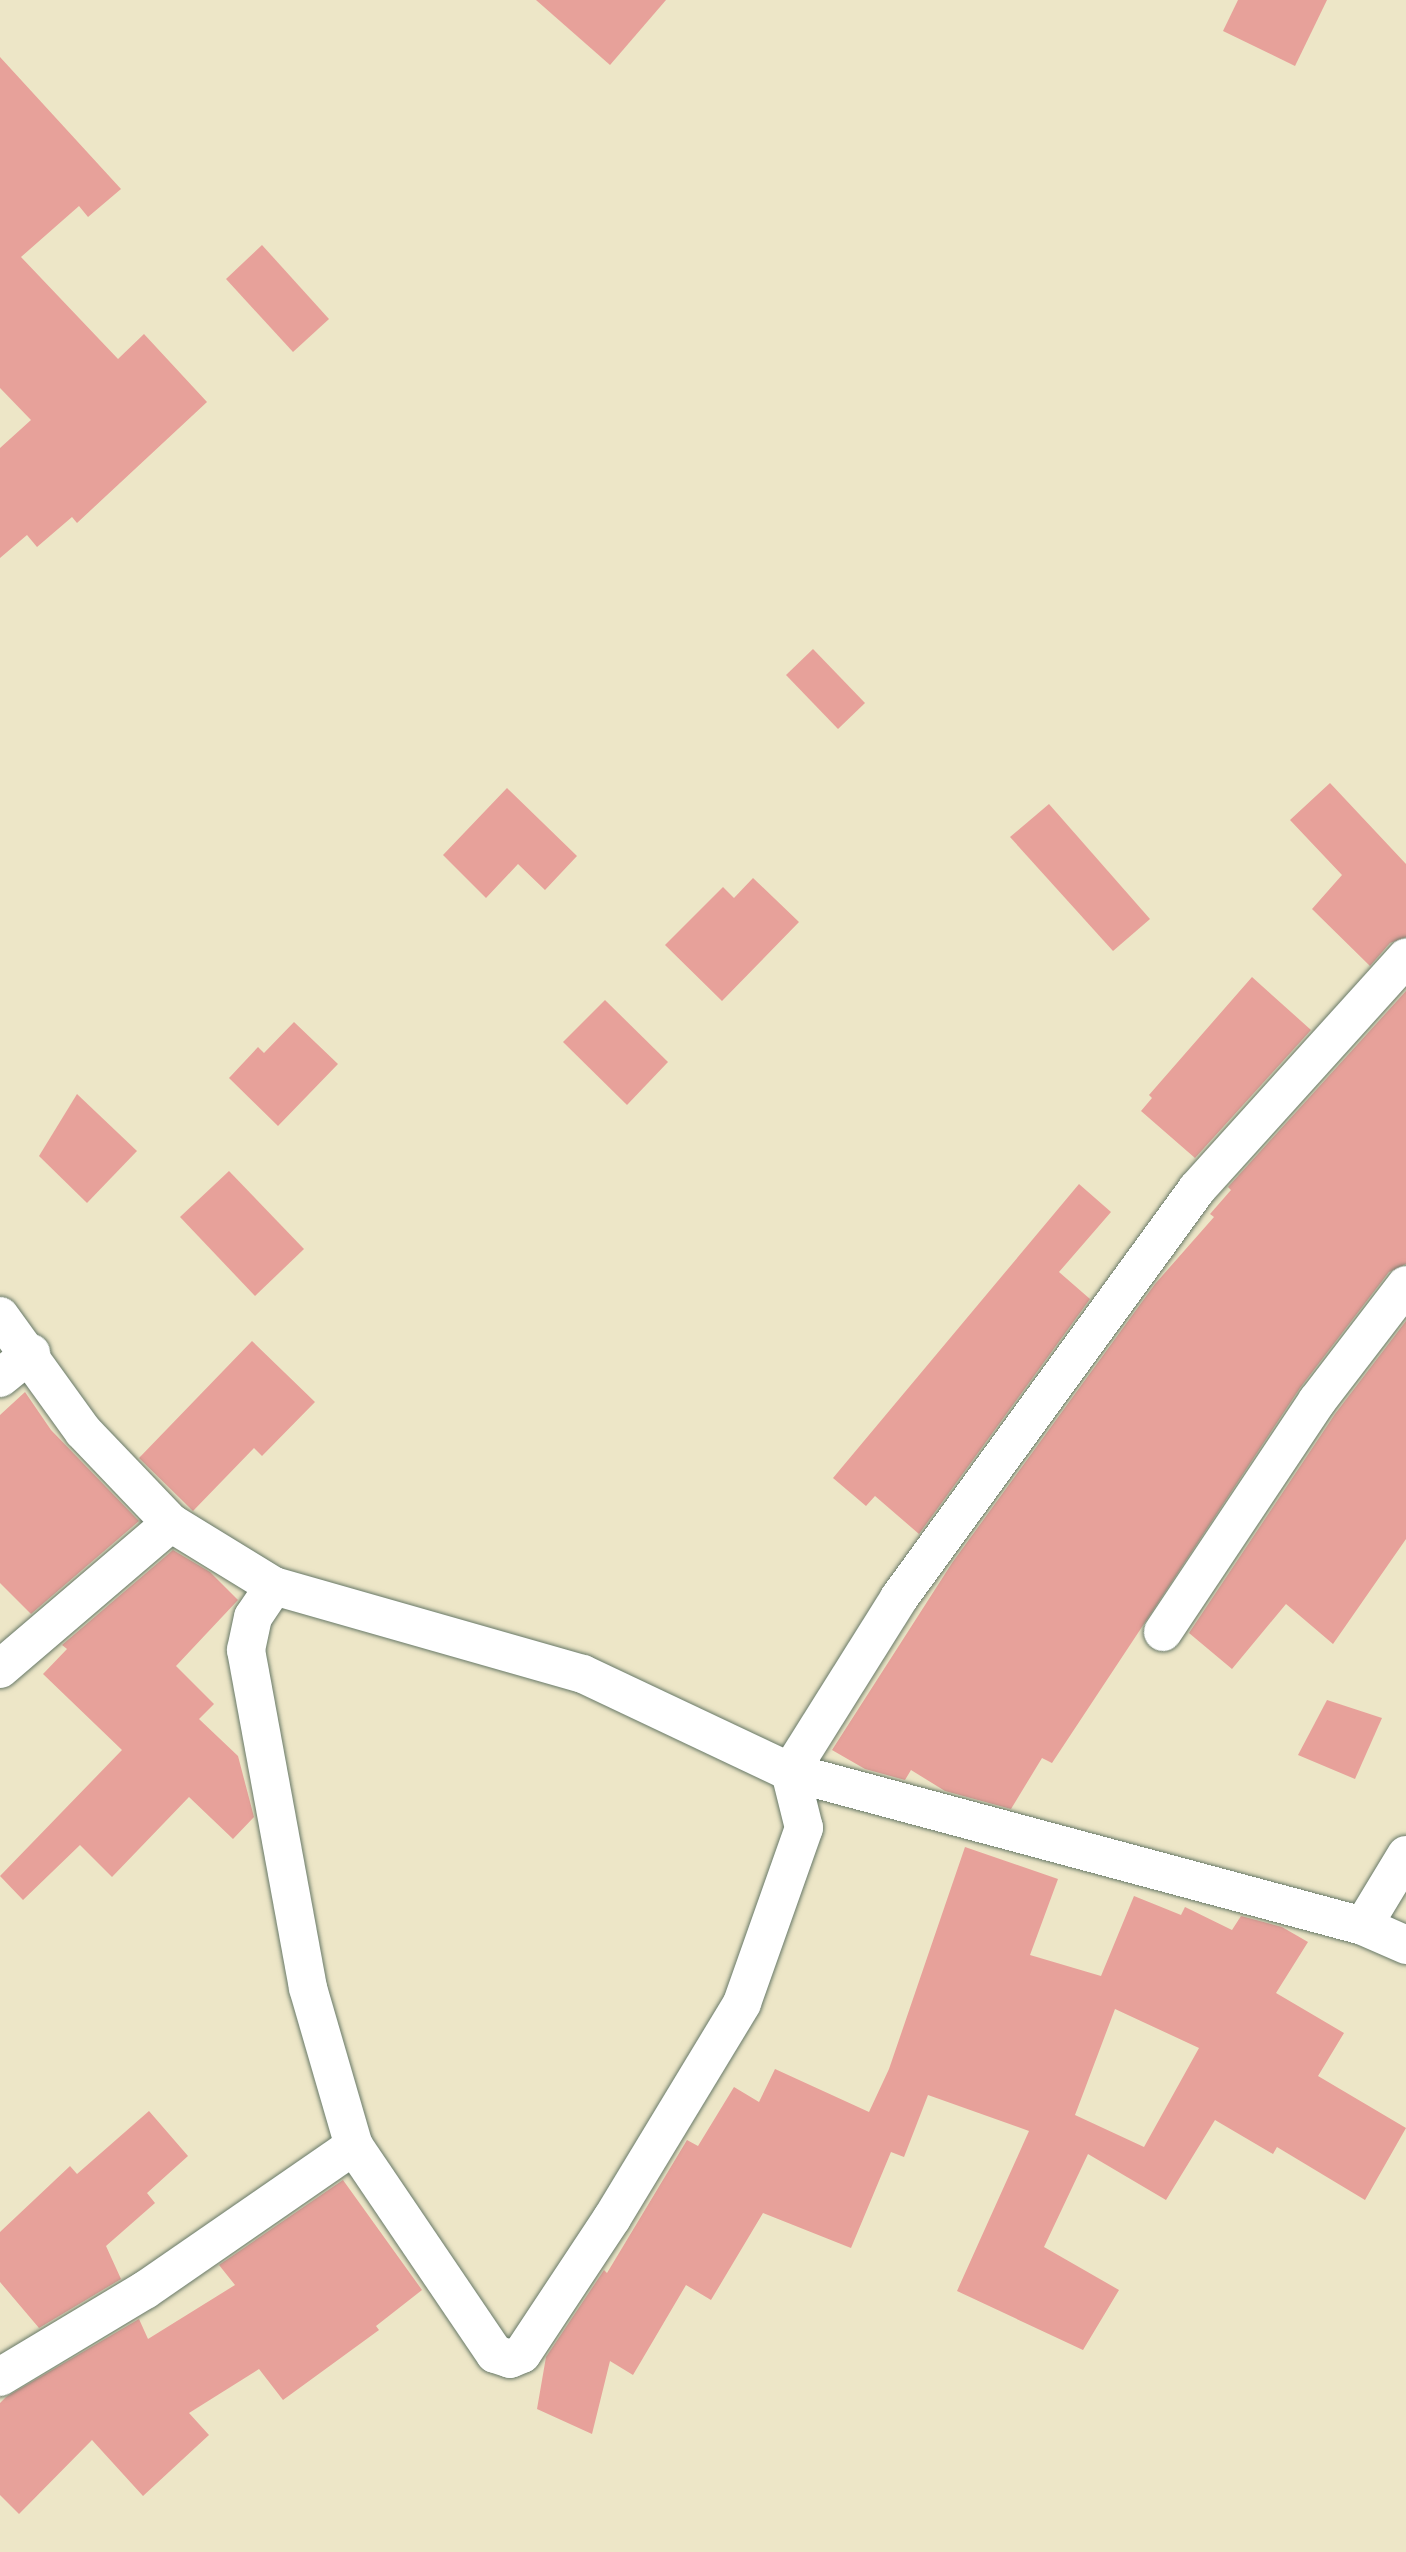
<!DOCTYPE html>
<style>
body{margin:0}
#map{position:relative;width:1406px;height:2552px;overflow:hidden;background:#ede6c7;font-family:Caveat,sans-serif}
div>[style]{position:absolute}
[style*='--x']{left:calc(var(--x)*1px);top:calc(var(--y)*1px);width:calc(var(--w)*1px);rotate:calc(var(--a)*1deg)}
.building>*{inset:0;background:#e7a19a}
.roads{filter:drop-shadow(0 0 2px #677867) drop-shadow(0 0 2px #677867)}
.minor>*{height:38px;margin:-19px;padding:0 19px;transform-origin:19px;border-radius:19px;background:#fff}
span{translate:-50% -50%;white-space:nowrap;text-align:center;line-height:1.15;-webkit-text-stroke:5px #fbf7ec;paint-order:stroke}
</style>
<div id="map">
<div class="building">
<div style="clip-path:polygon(536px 0,666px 0,610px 65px)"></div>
<div style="clip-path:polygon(1238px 0,1327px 0,1295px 66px,1223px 31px)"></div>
<div style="clip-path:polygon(0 57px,121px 189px,88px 217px,79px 206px,21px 257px,118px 359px,144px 334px,207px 402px,77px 523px,72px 517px,37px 547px,27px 535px,0 558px,0 448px,31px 420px,0 388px)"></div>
<div style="clip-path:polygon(262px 245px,329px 319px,293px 352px,226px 279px)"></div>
<div style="clip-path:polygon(813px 649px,865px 703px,838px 729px,786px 675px)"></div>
<div style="clip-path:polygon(1330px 783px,1406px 864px,1406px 937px,1390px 943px,1370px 966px,1312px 909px,1342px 875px,1290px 820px)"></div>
<div style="clip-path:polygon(507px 788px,577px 856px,545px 890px,518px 864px,486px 898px,443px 855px)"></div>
<div style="clip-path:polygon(1049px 804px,1150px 919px,1113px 951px,1010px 837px)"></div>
<div style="clip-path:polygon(753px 878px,799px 922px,722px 1001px,665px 945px,723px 887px,734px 898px)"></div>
<div style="clip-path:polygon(1252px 977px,1311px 1030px,1195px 1158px,1141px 1111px,1152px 1098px,1149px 1095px)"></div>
<div style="clip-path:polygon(1406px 991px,1406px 1264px,1389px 1272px,1300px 1388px,1052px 1763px,1042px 1758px,1011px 1809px,945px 1791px,911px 1770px,905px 1780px,865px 1769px,832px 1750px,952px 1563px,1155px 1284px,1214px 1217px,1210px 1214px,1231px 1190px,1228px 1187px)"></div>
<div style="clip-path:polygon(605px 1000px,668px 1062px,627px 1105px,563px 1042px)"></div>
<div style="clip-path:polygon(294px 1022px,338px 1064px,278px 1126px,229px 1078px,258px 1047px,264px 1053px)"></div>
<div style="clip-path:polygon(77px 1094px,137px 1151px,87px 1203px,39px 1156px)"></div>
<div style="clip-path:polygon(229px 1171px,304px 1249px,255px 1296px,180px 1217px)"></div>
<div style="clip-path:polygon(1079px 1184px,1111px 1212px,1059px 1272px,1090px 1299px,919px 1534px,875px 1496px,866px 1506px,833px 1478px)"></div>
<div style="clip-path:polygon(1406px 1321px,1406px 1539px,1333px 1644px,1286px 1604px,1232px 1669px,1189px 1633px,1335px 1414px)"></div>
<div style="clip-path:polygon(252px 1341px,315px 1402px,262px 1456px,254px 1448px,193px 1511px,139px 1458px)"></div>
<div style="clip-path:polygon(25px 1392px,51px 1430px,139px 1521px,31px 1614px,0 1583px,0 1415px)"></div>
<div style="clip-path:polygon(173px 1550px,210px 1572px,238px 1600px,176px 1666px,214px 1704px,199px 1719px,238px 1756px,254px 1817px,233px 1839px,189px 1797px,112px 1877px,80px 1845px,23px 1900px,0 1876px,122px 1750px,43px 1674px,67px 1649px,62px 1645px)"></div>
<div style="clip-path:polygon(1327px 1700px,1382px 1718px,1355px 1779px,1298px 1755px)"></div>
<div style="clip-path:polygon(evenodd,965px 1847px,1058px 1879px,1030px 1955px,1101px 1976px,1134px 1896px,1181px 1915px,1185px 1907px,1232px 1930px,1241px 1916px,1282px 1927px,1308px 1942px,1276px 1993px,1344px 2033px,1318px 2076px,1406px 2128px,1365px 2200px,1277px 2147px,1273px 2154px,1215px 2120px,1166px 2200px,1088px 2154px,1044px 2247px,1119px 2290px,1083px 2350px,957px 2291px,1029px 2131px,928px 2095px,904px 2157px,891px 2152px,851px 2248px,763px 2213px,711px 2300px,686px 2285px,633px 2375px,610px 2361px,592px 2434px,537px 2409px,546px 2357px,604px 2270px,607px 2273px,687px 2140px,698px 2146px,734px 2087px,759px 2102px,775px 2069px,869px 2112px,889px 2069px,965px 1847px,1115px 2009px,1199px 2048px,1144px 2147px,1075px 2115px,1115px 2009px)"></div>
<div style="clip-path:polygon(149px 2111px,188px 2156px,147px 2193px,155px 2203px,106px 2246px,121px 2279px,39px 2328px,0 2282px,0 2232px,70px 2166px,77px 2174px)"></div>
<div style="clip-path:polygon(343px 2180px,422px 2290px,376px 2326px,379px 2330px,283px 2400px,259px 2369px,189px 2413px,209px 2435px,143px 2496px,92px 2440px,19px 2514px,0 2495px,0 2403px,6px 2397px,139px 2319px,148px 2339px,235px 2285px,219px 2265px)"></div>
</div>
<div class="roads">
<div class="minor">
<div style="--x:0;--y:1316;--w:142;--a:54.2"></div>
<div style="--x:83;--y:1431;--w:127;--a:46.3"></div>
<div style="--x:171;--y:1523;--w:121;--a:31.5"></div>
<div style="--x:274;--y:1586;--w:321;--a:15.9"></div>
<div style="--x:583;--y:1674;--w:229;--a:25.3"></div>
<div style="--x:790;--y:1772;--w:593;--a:15.04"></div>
<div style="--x:1363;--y:1926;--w:47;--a:23.8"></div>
<div style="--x:0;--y:1378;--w:40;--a:-39"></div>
<div style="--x:274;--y:1586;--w:37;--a:124"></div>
<div style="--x:253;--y:1617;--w:34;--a:102"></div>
<div style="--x:246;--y:1650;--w:344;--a:79.6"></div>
<div style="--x:308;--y:1988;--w:165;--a:73.8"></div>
<div style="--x:354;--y:2146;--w:251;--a:55.9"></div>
<div style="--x:495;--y:2354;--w:16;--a:18"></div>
<div style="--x:510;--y:2359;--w:13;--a:-23"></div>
<div style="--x:522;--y:2354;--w:163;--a:-56.5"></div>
<div style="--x:612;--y:2218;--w:251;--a:-58.8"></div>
<div style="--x:742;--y:2003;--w:186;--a:-70.5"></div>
<div style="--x:804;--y:1828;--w:58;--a:-104"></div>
<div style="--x:790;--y:1772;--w:205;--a:-57.9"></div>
<div style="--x:899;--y:1598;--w:506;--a:-53.92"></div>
<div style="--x:1197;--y:1189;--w:312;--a:-47.9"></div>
<div style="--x:1163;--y:1632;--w:278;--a:-56.3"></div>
<div style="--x:1317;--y:1401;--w:146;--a:-52.5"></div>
<div style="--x:0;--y:1669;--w:225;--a:-40.5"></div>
<div style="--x:1363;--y:1926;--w:83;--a:-58.8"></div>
<div style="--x:0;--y:2377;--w:169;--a:-31"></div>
<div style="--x:145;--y:2290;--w:254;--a:-34.6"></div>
</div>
</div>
</div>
